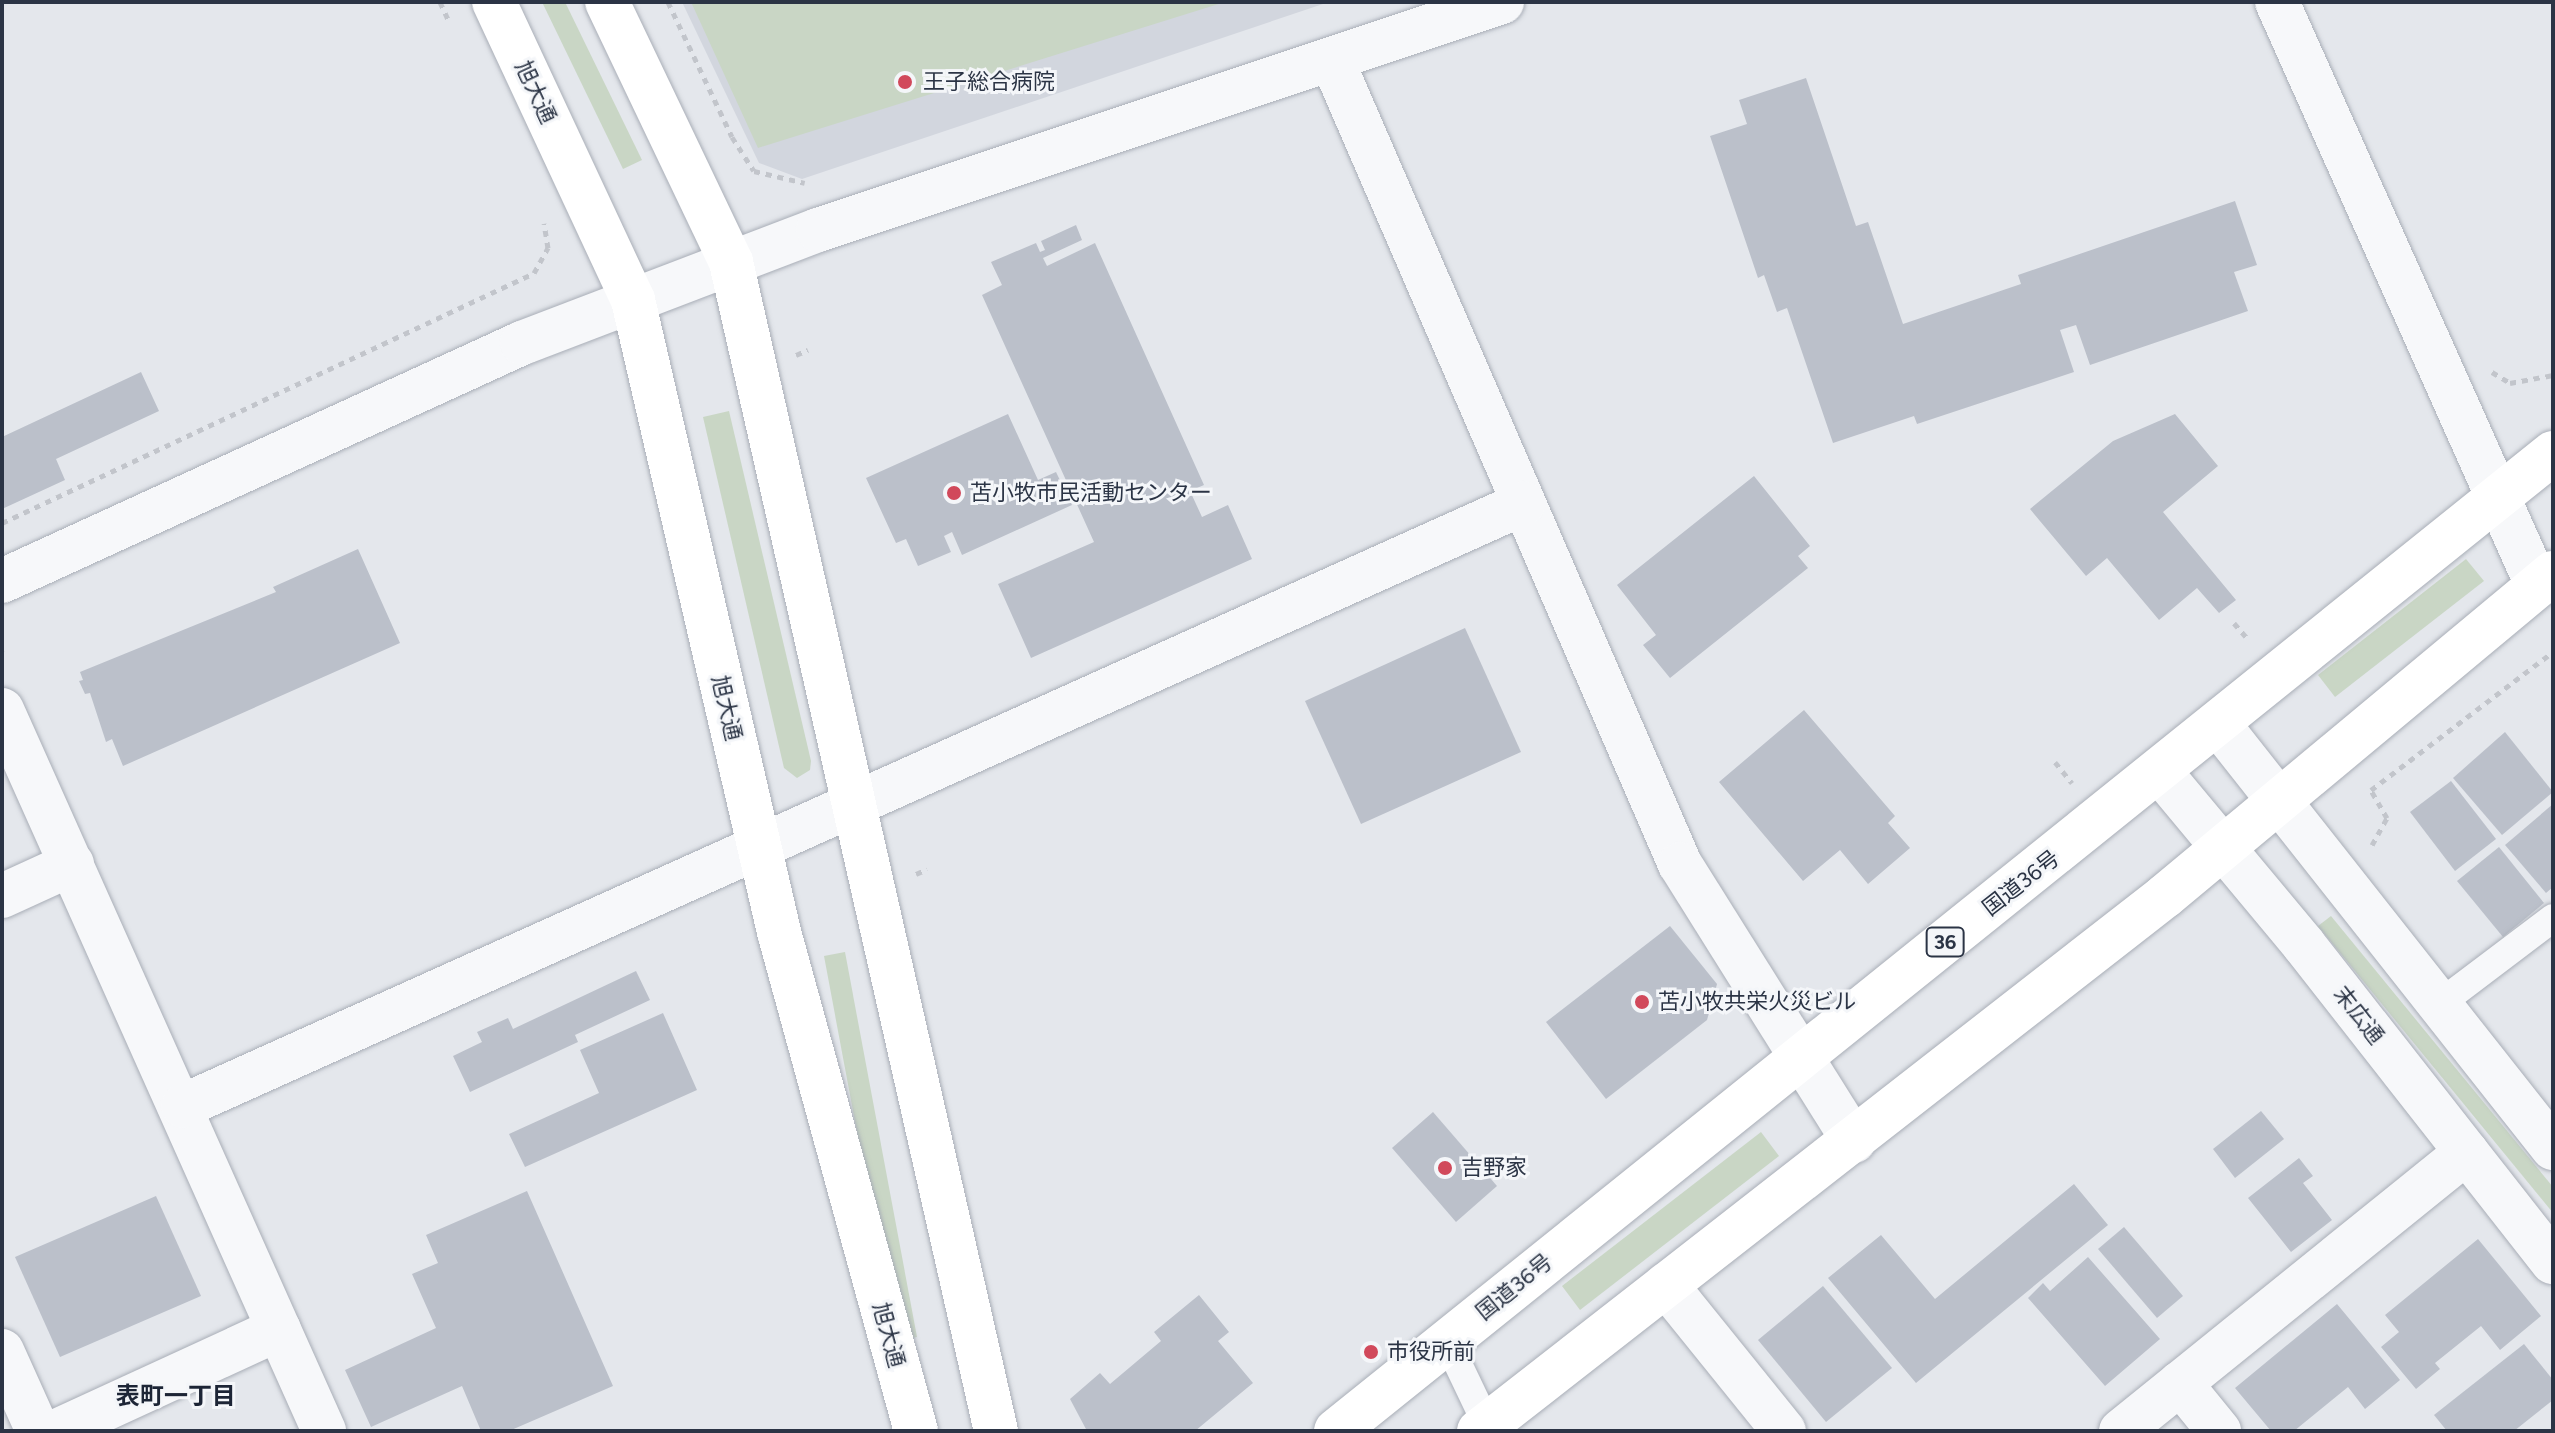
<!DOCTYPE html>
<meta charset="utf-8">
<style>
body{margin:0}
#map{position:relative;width:2555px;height:1433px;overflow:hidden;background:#e4e7ec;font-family:Figtree,"Noto Sans JP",sans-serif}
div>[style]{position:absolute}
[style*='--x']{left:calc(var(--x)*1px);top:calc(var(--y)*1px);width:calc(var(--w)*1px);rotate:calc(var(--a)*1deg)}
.built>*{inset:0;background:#d2d6de}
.green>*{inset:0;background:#c9d6c5}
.building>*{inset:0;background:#bbc0ca}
.path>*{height:5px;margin-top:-2.5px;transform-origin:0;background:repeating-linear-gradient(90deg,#c2c5cb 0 6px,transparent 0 12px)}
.roads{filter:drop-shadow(0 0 2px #a9aeb7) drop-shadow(0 0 2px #a9aeb7)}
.lane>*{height:28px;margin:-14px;padding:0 14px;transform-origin:14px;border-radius:14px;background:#f7f8fa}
.street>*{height:44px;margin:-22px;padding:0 22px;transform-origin:22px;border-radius:22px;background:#f7f8fa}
.secondary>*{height:44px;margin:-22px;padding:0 22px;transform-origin:22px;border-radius:22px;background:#fff}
.highway>*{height:44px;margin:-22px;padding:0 22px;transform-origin:22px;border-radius:22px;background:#fff}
.dots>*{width:22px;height:22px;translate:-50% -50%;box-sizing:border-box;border:4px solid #f4f6f9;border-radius:50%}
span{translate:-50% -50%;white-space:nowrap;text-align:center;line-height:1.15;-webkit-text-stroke:6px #f4f6f9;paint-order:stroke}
.shield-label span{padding:2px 6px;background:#f4f6f9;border:2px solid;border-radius:6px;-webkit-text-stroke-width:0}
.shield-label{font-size:20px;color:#2b3445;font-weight:700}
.poi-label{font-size:22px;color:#2b3445}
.left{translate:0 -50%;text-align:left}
.street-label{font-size:22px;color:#2b3445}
.neighbourhood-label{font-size:24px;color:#1d2536;font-weight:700}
.frame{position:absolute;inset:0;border:4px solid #2b3445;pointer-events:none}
</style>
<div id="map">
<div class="built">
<div style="clip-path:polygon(682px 2px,1329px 2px,802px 179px,759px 163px)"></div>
</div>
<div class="green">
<div style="clip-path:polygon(542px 2px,565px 2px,642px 160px,623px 169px)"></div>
<div style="clip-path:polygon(691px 2px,1225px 2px,758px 148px)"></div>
<div style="clip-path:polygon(729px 411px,811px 761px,810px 770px,797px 778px,784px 768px,703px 417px)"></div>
<div style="clip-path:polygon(2466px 559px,2484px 581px,2335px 697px,2318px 675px)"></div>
<div style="clip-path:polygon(2331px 916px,2553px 1187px,2553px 1213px,2318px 926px)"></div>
<div style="clip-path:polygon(845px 952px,917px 1337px,896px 1341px,824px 956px)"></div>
<div style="clip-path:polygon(1761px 1132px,1779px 1156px,1580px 1310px,1562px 1286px)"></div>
</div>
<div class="building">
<div style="clip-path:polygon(1806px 78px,1856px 226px,1868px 222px,1903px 324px,2021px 284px,2018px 275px,2235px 201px,2257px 265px,2234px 272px,2248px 311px,2090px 365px,2076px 325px,2060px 330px,2074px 372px,1917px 424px,1914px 416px,1833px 443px,1787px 308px,1777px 312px,1764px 275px,1758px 278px,1710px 136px,1747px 124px,1739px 100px)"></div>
<div style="clip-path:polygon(1076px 225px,1082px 240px,1043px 258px,1047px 266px,1095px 243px,1204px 485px,1190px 491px,1202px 517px,1228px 505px,1252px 559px,1031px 658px,998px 584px,1094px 542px,982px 295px,1002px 285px,991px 262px,1036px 243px,1040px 252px,1045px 250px,1041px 241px)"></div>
<div style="clip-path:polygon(141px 372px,159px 411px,56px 459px,65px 480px,2px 509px,2px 437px)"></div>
<div style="clip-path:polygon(1008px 414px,1038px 480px,1056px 472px,1072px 505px,962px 555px,952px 532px,944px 536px,951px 552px,918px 566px,906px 539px,896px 543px,866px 478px)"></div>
<div style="clip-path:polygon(2175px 414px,2218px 466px,2163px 512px,2236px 600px,2219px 613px,2197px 588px,2159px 620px,2107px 558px,2086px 576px,2030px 509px,2113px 441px)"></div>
<div style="clip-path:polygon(1754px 476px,1810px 546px,1798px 556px,1808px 568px,1670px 678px,1643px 645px,1656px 635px,1617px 585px)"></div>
<div style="clip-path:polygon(358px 549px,400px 643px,123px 766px,112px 739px,106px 742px,90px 693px,85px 694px,79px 681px,83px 680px,80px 672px,276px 592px,273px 587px)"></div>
<div style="clip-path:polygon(1465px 628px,1521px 752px,1361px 824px,1305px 701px)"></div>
<div style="clip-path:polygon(1804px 710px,1895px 816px,1888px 823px,1910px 848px,1868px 884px,1840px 850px,1803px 881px,1719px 782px)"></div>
<div style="clip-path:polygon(2505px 732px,2553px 792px,2502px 835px,2453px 778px)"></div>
<div style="clip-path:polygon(2451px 781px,2496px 839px,2455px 871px,2410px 812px)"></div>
<div style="clip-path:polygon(2553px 804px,2553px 887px,2546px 893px,2505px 845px)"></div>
<div style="clip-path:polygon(2499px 847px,2544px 903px,2503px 937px,2457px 881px)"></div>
<div style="clip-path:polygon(1670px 926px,1717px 984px,1707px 1020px,1606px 1099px,1546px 1022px)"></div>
<div style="clip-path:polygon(636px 971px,650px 1000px,575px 1035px,578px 1042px,470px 1092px,453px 1056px,482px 1042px,477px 1032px,508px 1018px,513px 1029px)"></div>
<div style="clip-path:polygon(663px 1013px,697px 1090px,525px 1167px,509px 1134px,599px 1093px,580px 1050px)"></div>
<div style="clip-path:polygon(2261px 1111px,2284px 1139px,2235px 1178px,2213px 1149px)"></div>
<div style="clip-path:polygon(1433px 1112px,1497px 1186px,1456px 1222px,1392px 1148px)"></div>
<div style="clip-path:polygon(2299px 1158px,2313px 1176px,2303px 1183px,2332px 1220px,2291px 1252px,2248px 1198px)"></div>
<div style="clip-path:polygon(2074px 1184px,2108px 1225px,1916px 1383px,1828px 1278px,1881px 1235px,1935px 1299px)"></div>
<div style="clip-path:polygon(527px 1191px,613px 1386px,509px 1431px,481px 1431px,462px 1386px,371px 1427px,345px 1370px,436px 1328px,412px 1274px,438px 1263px,426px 1235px)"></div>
<div style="clip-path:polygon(156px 1196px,201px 1296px,60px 1357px,15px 1257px)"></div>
<div style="clip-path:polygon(2124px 1227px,2183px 1296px,2157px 1318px,2098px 1249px)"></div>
<div style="clip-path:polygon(2478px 1239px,2541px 1316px,2500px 1350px,2481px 1326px,2435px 1363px,2440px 1369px,2416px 1389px,2381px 1347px,2399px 1332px,2385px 1315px)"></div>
<div style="clip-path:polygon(2088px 1257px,2160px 1339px,2105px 1386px,2028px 1298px,2043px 1283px,2050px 1291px)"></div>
<div style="clip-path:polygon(1823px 1286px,1892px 1368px,1826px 1422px,1758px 1340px)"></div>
<div style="clip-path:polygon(1199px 1295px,1229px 1332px,1218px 1341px,1253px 1383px,1195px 1431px,1087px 1431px,1070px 1399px,1100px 1373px,1110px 1384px,1161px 1341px,1154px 1332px)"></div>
<div style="clip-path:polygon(2337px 1304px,2400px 1380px,2365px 1409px,2348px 1387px,2294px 1431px,2271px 1431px,2235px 1388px)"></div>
<div style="clip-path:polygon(2524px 1344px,2553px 1380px,2553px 1400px,2514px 1431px,2447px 1431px,2434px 1415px)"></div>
</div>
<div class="path">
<div style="--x:440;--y:2;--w:23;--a:65"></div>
<div style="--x:668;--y:2;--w:149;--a:64.6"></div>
<div style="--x:732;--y:137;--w:40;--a:57.1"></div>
<div style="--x:754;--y:171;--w:52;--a:13.2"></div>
<div style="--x:796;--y:355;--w:13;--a:-23"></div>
<div style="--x:2492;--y:372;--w:21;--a:31"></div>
<div style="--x:2510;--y:383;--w:44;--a:-10.5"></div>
<div style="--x:2;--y:523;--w:588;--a:-25.17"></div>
<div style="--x:534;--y:273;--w:29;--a:-61"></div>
<div style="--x:548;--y:248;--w:25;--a:-99"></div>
<div style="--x:2234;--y:623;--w:23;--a:49"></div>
<div style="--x:2;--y:650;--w:1;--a:-45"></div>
<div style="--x:2055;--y:762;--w:27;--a:51"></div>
<div style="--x:2372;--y:845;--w:31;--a:-61"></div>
<div style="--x:2387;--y:818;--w:32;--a:-120"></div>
<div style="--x:2371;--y:790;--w:228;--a:-37.2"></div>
<div style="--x:916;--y:874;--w:12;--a:-24"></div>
</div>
<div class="roads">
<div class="lane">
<div style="--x:2438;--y:1005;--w:144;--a:-37.1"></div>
<div style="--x:1447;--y:1341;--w:100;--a:64.5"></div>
</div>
<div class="street">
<div style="--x:2277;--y:2;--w:638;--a:65.96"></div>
<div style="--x:1332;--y:60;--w:876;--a:66.6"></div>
<div style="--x:1680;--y:864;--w:327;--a:57.9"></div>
<div style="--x:2;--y:581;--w:572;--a:-24.59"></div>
<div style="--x:522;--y:343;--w:317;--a:-20.9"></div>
<div style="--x:818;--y:230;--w:721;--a:-18.43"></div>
<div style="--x:2;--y:710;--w:790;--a:65.93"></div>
<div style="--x:2219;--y:725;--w:539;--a:51.71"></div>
<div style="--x:2160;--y:772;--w:225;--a:50.2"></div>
<div style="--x:2304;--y:945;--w:403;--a:51.9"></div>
<div style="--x:2;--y:896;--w:77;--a:-24.6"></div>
<div style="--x:183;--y:1106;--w:1470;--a:-24.21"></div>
<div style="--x:1666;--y:1285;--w:188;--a:51.1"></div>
<div style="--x:2;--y:1351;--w:88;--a:65.8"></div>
<div style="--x:2180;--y:1383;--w:62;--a:50.9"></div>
<div style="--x:57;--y:1431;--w:244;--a:-24.7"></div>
<div style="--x:2121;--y:1431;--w:444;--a:-38.9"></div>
</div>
<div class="secondary">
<div style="--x:494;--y:2;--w:329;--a:65"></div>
<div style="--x:633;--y:300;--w:649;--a:76.99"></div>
<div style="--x:779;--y:932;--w:517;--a:74.65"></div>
<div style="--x:607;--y:2;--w:288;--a:64.5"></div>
<div style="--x:731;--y:262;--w:1199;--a:77.23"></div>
</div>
<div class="highway">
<div style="--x:1336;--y:1431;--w:1561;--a:-38.79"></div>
<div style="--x:1479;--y:1431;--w:870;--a:-37.95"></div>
<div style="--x:2165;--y:896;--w:505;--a:-39.78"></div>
</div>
</div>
<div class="dots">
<div style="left:905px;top:82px;background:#d1495b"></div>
<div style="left:954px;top:493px;background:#d1495b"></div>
<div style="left:1642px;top:1002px;background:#d1495b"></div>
<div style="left:1445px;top:1168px;background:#d1495b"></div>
<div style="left:1371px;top:1352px;background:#d1495b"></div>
</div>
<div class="shield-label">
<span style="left:1945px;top:942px">36</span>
</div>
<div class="poi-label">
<span class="left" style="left:923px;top:82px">王子総合病院</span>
<span class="left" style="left:970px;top:493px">苫小牧市民活動センター</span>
<span class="left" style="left:1658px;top:1002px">苫小牧共栄火災ビル</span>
<span class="left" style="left:1461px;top:1168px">吉野家</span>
<span class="left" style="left:1387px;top:1352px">市役所前</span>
</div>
<div class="street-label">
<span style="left:536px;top:92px;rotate:65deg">旭大通</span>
<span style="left:727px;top:708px;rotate:77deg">旭大通</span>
<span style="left:2021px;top:883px;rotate:-38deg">国道36号</span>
<span style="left:2359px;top:1015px;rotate:52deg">末広通</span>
<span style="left:1514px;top:1287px;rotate:-39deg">国道36号</span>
<span style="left:889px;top:1335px;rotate:75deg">旭大通</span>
</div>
<div class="neighbourhood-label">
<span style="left:176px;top:1396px">表町一丁目</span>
</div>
<div class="frame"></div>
</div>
